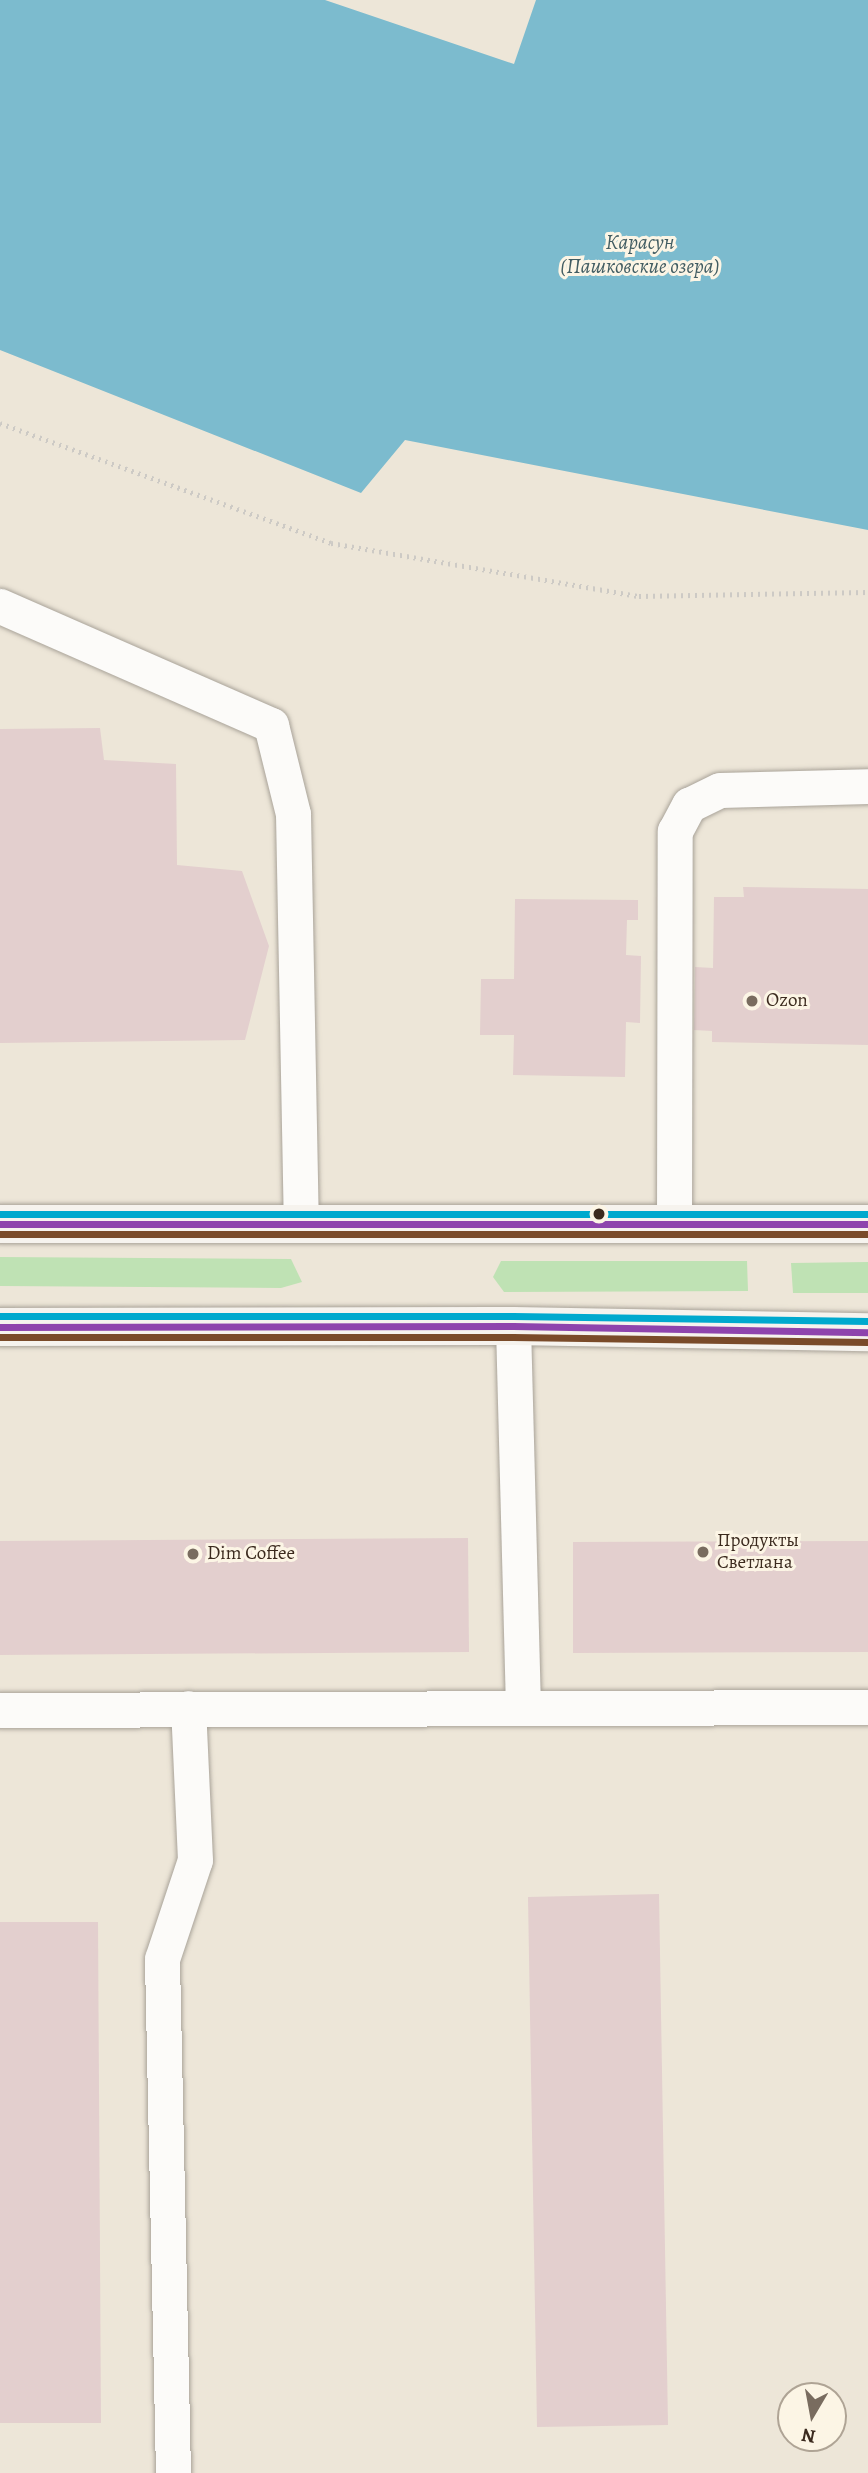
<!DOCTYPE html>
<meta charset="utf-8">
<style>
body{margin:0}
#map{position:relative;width:868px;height:2473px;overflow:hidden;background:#ede6d8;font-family:Alegreya,serif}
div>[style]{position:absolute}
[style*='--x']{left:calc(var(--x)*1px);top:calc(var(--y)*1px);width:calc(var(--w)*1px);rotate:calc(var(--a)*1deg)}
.green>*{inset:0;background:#bfe2b4}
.water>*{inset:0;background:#7cbbce}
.building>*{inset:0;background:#e3cfce}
.path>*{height:4.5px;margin-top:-2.25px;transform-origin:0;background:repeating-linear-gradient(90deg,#cdcac5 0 2px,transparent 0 7px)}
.roads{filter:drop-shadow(0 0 2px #a9a399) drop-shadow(0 0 2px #a9a399)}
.lane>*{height:35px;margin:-17.5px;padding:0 17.5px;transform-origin:17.5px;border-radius:17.5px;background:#fcfbf9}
.secondary>*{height:38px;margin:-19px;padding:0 19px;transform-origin:19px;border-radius:19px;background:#f6f3ee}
.bus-1>*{height:7px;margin:-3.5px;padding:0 3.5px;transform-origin:3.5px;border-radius:3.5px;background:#8e44ad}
.bus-2>*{height:7px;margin:-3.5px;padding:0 3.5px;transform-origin:3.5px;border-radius:3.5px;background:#7a4b2a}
.bus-3>*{height:7px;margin:-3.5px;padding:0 3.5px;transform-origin:3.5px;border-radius:3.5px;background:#00a9ce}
.dots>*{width:19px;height:19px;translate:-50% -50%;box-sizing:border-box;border:4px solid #fcf5e5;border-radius:50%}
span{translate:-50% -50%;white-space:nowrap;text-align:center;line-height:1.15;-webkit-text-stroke:6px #fcf5e5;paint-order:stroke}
.poi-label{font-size:19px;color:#3b2a1e}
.left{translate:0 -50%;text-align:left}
.water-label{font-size:21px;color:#415c62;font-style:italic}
.north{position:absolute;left:777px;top:2382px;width:70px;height:70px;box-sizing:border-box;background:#fcf5e5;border:2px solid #afa495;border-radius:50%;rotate:190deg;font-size:19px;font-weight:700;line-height:28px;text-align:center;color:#3b2a1e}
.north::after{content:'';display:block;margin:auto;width:24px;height:32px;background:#796c5f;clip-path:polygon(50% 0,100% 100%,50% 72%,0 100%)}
</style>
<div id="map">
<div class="green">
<div style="clip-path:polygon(0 1257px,291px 1259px,302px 1282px,281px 1288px,0 1286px)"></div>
<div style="clip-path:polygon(501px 1261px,747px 1261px,748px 1291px,504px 1292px,493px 1277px)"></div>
<div style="clip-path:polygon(868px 1262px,868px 1293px,793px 1293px,791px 1263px)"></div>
</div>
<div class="water">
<div style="clip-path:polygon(0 0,325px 0,514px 64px,536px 0,868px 0,868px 530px,405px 440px,361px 493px,0 350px)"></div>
</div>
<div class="building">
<div style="clip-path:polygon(100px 728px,104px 760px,176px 764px,177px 865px,242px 871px,269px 946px,245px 1040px,0 1043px,0 729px)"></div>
<div style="clip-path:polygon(743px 887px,868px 889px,868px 1045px,712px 1042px,712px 1031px,694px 1030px,695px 967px,713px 968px,714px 897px,744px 897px)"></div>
<div style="clip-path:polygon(515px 899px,638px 900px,638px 920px,627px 920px,626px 955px,641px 956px,640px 1023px,626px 1022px,625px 1077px,513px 1075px,514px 1035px,480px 1035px,481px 979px,514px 979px)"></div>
<div style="clip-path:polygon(468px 1538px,469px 1652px,0 1655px,0 1541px)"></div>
<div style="clip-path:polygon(868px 1541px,868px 1652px,573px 1653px,573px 1542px)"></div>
<div style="clip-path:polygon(659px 1894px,668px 2425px,537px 2427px,528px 1897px)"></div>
<div style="clip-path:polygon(0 1922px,98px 1922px,101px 2423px,0 2423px)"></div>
</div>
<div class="path">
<div style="--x:0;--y:423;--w:352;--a:19.9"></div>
<div style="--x:331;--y:543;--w:313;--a:9.8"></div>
<div style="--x:639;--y:596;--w:229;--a:-1"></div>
</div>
<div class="roads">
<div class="lane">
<div style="--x:0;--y:606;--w:296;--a:23.7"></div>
<div style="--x:271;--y:725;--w:92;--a:76.1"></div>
<div style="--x:293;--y:814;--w:411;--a:88.9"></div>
<div style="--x:674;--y:1224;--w:393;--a:-89.9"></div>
<div style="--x:675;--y:831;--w:30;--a:-62"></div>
<div style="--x:689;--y:805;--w:34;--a:-26"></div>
<div style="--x:720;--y:790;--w:148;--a:-1.5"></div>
<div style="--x:513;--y:1326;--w:380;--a:88.5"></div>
<div style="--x:0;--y:1710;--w:868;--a:-0.2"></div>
<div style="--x:173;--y:2473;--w:514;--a:-91.23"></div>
<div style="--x:162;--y:1959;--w:104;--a:-71.6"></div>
<div style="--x:195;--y:1860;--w:152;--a:-92.6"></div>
</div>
<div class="secondary">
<div style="--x:0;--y:1224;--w:868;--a:0"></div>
<div style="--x:0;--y:1327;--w:513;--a:-0.11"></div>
<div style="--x:513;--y:1326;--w:355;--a:1"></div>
</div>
</div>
<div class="bus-1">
<div style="--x:0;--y:1224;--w:868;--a:0"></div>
<div style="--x:0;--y:1327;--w:513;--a:-0.11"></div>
<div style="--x:513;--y:1326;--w:355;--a:1"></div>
</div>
<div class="bus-2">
<div style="--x:0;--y:1234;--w:868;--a:0"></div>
<div style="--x:0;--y:1337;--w:513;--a:0"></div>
<div style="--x:513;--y:1337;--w:355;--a:0.8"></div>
</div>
<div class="bus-3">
<div style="--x:0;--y:1214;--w:868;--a:0"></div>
<div style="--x:0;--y:1316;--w:513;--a:0"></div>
<div style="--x:513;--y:1316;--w:355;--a:0.8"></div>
</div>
<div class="dots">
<div style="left:752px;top:1001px;background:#796c5f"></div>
<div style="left:599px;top:1214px;background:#3b2a1e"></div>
<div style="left:703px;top:1552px;background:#796c5f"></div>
<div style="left:193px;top:1554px;background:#796c5f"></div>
</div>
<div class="poi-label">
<span class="left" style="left:766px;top:1001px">Ozon</span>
<span class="left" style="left:717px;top:1552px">Продукты<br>Светлана</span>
<span class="left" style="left:207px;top:1554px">Dim Coffee</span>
</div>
<div class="water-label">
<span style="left:640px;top:254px">Карасун<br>(Пашковские озера)</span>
</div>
<div class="north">N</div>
</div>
